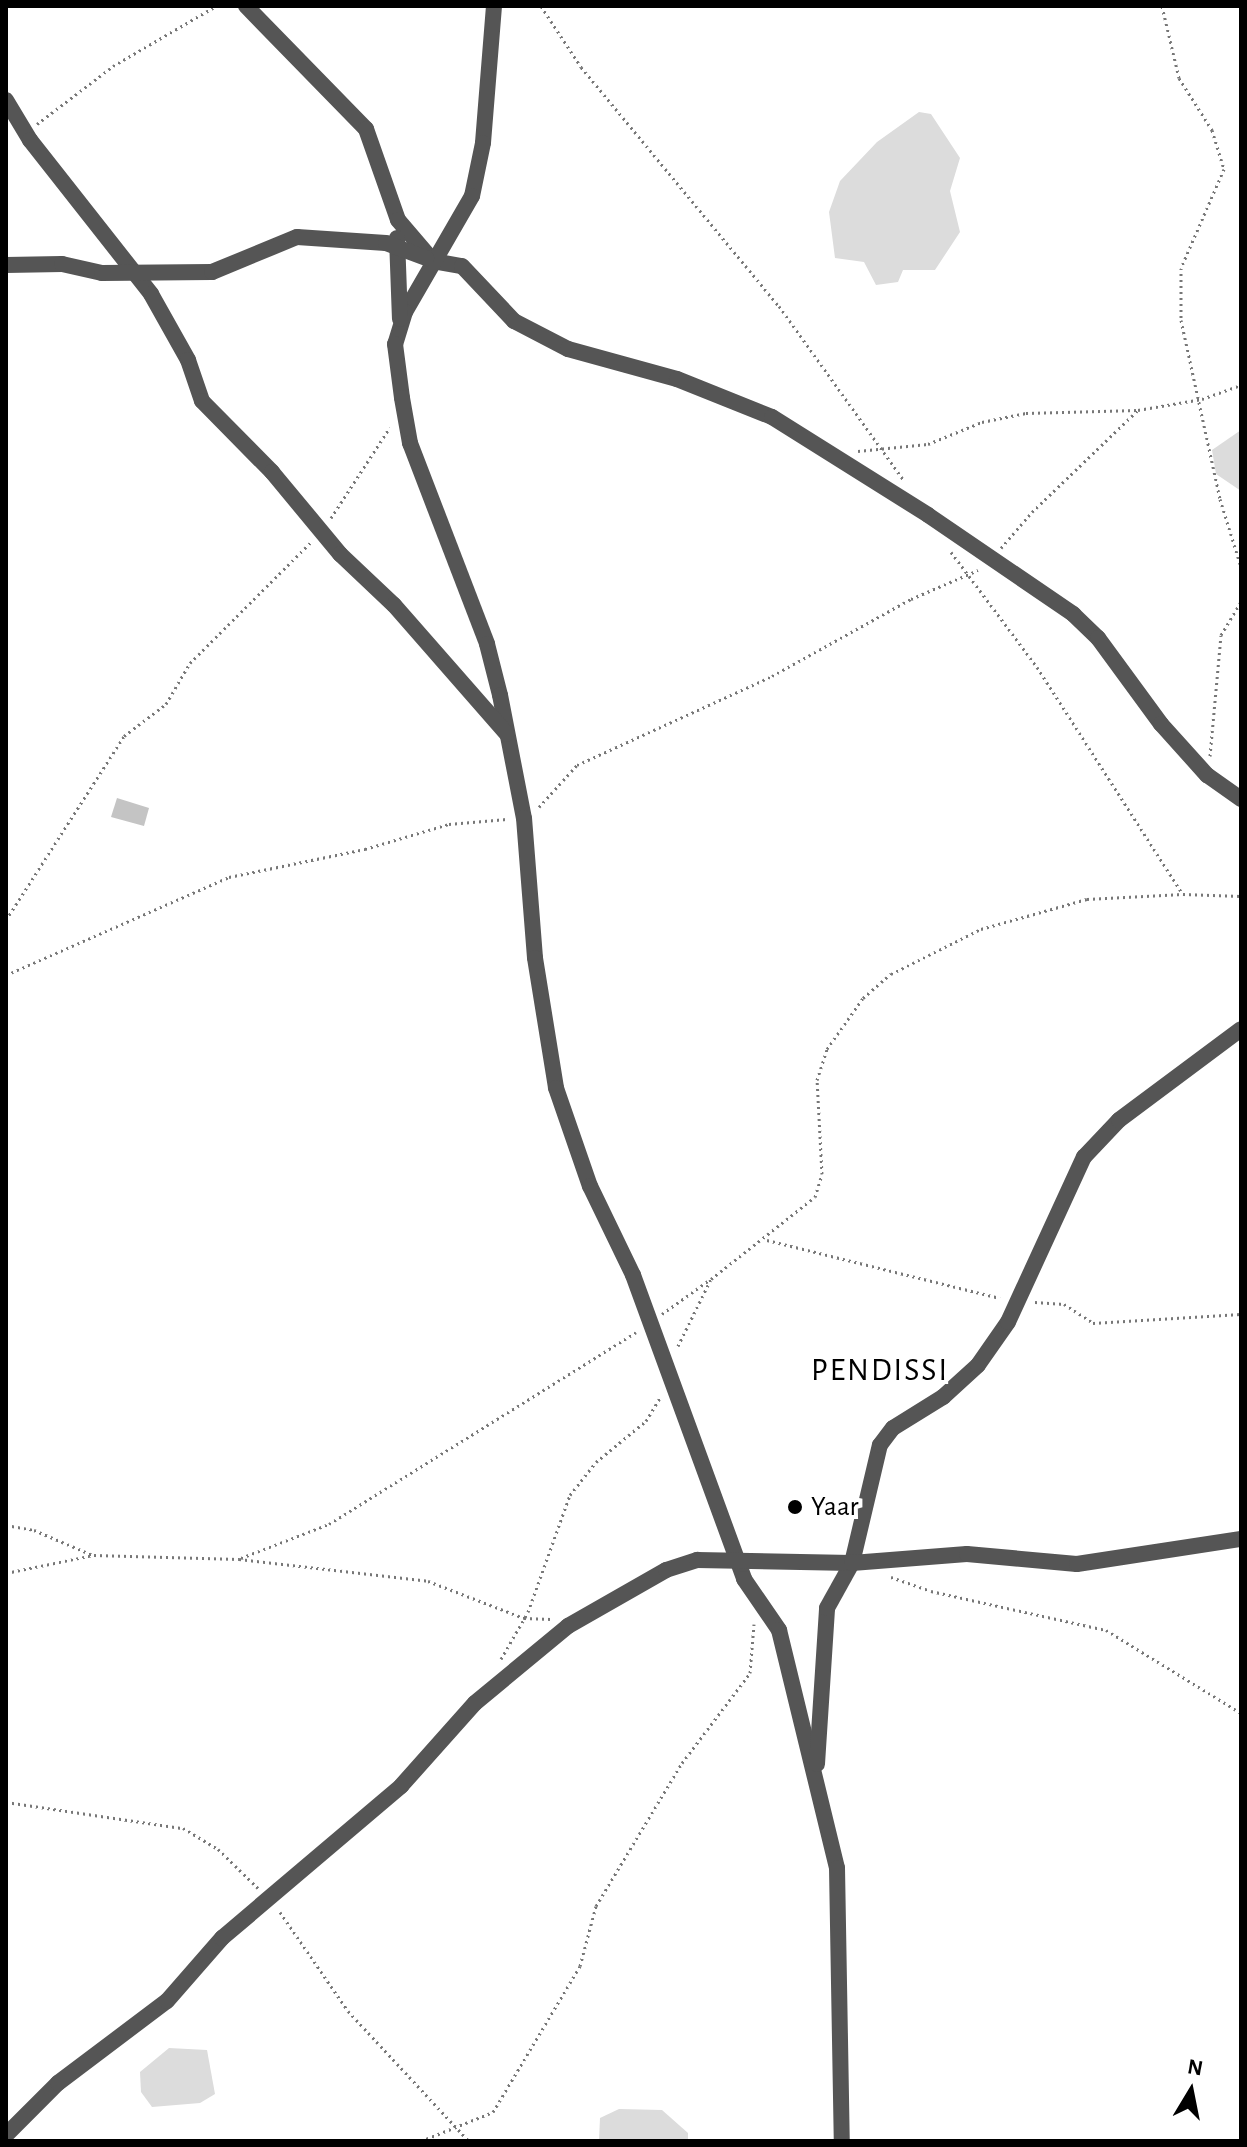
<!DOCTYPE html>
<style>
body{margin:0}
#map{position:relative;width:1247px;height:2147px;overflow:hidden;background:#fff;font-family:"Alegreya Sans",sans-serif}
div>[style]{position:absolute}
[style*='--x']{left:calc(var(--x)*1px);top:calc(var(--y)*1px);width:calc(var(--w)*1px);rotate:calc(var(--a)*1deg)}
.green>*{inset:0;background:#dcdcdc}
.building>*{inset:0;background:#c4c4c4}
.path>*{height:3px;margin-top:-1.5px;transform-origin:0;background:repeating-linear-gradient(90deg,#777 0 2px,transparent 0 6px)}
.street>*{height:16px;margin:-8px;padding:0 8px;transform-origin:8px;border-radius:8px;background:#555}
.dots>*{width:22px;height:22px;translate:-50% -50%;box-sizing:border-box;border:4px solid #fff;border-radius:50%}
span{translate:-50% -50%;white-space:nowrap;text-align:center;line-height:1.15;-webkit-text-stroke:8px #fff;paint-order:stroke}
.poi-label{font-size:28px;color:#000}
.left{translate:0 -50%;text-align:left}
.quarter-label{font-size:32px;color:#000;letter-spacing:2px}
.frame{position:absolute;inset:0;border:8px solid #000;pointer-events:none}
.north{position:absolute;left:1151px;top:2051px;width:80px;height:80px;-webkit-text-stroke:6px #fff;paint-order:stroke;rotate:10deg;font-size:22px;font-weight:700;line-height:32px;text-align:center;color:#000}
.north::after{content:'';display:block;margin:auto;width:28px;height:36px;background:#000;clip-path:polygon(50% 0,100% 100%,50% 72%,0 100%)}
</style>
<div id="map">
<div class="green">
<div style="clip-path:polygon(919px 112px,931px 114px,960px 158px,950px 191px,960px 232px,935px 270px,903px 270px,898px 282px,876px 285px,864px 262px,835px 258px,829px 212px,840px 181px,877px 142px)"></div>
<div style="clip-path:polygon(1241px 430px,1241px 491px,1216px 474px,1212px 450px)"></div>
<div style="clip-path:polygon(169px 2048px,207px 2050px,215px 2094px,200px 2103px,152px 2107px,141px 2092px,140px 2072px)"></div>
<div style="clip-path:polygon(619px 2109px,662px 2110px,688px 2133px,688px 2141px,599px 2141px,600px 2118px)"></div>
</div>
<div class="building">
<div style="clip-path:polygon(117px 798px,149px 808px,144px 826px,111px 817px)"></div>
</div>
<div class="path">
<div style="--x:541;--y:6;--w:73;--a:56.7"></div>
<div style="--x:581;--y:67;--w:310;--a:50.4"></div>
<div style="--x:779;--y:306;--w:213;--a:54.4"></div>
<div style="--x:1162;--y:6;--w:74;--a:76.7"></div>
<div style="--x:1179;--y:78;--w:62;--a:57.6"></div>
<div style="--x:1212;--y:130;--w:41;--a:72.9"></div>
<div style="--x:1224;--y:169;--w:108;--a:113.5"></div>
<div style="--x:1181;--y:268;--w:52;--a:90"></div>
<div style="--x:1181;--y:320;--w:183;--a:77.7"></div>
<div style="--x:1220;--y:499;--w:71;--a:72.8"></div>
<div style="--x:37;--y:124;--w:96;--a:-37.3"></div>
<div style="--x:113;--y:66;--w:119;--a:-30.2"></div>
<div style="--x:858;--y:451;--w:70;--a:-5.7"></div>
<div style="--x:928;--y:444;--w:58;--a:-22.2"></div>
<div style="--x:982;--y:422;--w:45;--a:-11.6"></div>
<div style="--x:1026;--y:413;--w:112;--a:-1.5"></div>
<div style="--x:1138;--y:410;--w:65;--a:-9.8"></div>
<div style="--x:1202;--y:399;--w:41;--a:-19.7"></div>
<div style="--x:331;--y:518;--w:108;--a:-57"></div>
<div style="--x:1001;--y:548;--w:48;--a:-49.3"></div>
<div style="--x:1032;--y:512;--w:147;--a:-43.9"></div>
<div style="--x:951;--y:552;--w:144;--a:53.2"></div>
<div style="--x:1037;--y:667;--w:270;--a:57.3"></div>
<div style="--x:1183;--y:894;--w:58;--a:2"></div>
<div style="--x:1210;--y:756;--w:121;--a:-84.8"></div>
<div style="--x:1221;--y:635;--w:39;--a:-59"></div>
<div style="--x:539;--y:807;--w:57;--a:-47.9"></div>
<div style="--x:577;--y:765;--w:214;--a:-24.5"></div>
<div style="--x:772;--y:676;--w:159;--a:-29"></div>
<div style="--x:911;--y:599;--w:73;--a:-23.4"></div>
<div style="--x:6;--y:920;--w:219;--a:-57.3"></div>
<div style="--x:124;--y:736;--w:53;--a:-37.3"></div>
<div style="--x:166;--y:704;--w:48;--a:-59.7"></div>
<div style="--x:190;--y:663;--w:171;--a:-45"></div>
<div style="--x:6;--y:975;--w:244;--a:-23.7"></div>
<div style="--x:229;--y:877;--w:139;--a:-11.6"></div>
<div style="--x:365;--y:849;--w:88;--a:-16.6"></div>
<div style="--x:449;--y:824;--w:58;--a:-4.9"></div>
<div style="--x:767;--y:1240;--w:240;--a:14"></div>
<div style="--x:1035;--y:1302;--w:29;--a:4"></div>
<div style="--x:1064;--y:1304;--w:35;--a:33"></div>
<div style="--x:1093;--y:1323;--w:148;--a:-3.5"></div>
<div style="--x:662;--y:1314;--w:57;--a:-35.7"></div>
<div style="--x:678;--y:1346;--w:75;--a:-63.8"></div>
<div style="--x:711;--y:1279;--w:132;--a:-38.3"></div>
<div style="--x:815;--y:1197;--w:24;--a:-73"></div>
<div style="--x:822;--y:1174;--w:94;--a:-93"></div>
<div style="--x:817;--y:1080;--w:33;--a:-72"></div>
<div style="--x:827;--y:1049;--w:62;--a:-54.8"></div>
<div style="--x:863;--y:998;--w:37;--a:-41"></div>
<div style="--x:891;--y:974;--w:101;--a:-26.6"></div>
<div style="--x:981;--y:929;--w:110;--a:-15.8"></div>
<div style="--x:1087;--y:899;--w:96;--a:-3"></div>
<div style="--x:6;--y:1525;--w:28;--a:10"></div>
<div style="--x:34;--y:1530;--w:64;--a:23"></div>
<div style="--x:241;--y:1558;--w:94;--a:-21.1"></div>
<div style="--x:329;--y:1524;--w:362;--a:-32"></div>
<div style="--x:6;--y:1573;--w:90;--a:-11.6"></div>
<div style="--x:94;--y:1555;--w:145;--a:1.6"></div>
<div style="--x:239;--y:1559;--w:190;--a:6.6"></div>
<div style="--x:428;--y:1581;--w:103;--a:21.1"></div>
<div style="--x:524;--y:1618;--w:27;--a:2"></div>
<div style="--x:891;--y:1577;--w:42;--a:19.3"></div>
<div style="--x:931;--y:1591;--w:179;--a:12.6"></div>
<div style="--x:1106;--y:1630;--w:158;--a:31.6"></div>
<div style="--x:501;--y:1659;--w:54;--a:-60.1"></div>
<div style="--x:528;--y:1612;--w:124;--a:-70.3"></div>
<div style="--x:570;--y:1495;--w:42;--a:-51.8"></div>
<div style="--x:596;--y:1462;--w:65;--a:-39.4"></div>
<div style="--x:646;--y:1421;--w:27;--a:-59"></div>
<div style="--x:6;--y:1802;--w:179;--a:8.4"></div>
<div style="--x:183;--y:1828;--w:41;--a:31"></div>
<div style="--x:218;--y:1849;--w:56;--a:44.3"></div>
<div style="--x:280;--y:1912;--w:120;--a:55.5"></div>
<div style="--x:348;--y:2011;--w:178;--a:47.1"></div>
<div style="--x:421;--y:2141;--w:78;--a:-21.9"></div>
<div style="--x:493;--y:2112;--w:170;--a:-59.2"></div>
<div style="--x:580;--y:1966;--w:62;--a:-75.1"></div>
<div style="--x:596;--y:1906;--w:167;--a:-59"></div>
<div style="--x:682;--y:1763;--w:113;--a:-52.9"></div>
<div style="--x:750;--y:1673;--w:49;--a:-85.3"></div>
</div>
<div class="street">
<div style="--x:246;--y:6;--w:172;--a:45.7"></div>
<div style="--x:366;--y:129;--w:96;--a:70.6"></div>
<div style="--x:398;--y:220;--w:54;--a:49.5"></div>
<div style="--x:433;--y:261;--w:29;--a:10"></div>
<div style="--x:462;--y:266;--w:76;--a:46.6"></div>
<div style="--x:514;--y:321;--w:61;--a:27.4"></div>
<div style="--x:568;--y:349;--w:113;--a:15.4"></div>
<div style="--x:677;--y:379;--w:102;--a:21.8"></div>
<div style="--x:772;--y:417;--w:184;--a:32.1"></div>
<div style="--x:928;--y:515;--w:176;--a:34.3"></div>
<div style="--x:1073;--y:614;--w:35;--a:44"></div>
<div style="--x:1098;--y:638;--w:107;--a:53.8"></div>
<div style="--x:1161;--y:724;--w:69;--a:48"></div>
<div style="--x:1207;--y:775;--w:42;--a:35.2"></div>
<div style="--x:494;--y:6;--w:137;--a:94.6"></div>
<div style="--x:483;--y:143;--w:54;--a:101.7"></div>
<div style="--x:472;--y:196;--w:134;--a:120"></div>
<div style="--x:405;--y:312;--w:34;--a:107"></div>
<div style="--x:395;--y:344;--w:54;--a:82.6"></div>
<div style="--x:402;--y:398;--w:46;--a:79.9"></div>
<div style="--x:410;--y:443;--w:215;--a:69"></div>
<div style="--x:487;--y:644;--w:53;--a:75.7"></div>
<div style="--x:500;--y:695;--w:125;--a:79"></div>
<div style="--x:524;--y:818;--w:140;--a:85.5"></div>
<div style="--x:535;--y:958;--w:132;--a:80.8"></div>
<div style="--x:556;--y:1088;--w:104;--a:70.9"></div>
<div style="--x:590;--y:1186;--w:99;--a:64.2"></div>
<div style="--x:633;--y:1275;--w:324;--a:69.9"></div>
<div style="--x:744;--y:1579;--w:62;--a:55.5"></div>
<div style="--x:779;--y:1630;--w:245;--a:76.3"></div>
<div style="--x:837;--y:1868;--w:273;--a:89"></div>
<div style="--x:6;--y:100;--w:47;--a:59"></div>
<div style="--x:30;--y:140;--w:196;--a:51.8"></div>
<div style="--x:151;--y:294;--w:76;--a:60.7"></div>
<div style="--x:188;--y:360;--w:43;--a:71.1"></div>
<div style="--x:202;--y:401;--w:100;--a:45.4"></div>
<div style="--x:272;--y:472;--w:107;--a:50.3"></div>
<div style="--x:340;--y:554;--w:74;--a:43.4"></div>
<div style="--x:394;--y:605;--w:171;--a:48.8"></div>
<div style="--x:397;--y:238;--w:81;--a:87.9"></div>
<div style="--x:6;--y:265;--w:56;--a:-1"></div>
<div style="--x:62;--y:264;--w:41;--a:12.7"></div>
<div style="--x:102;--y:273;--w:110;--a:-0.5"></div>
<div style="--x:212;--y:272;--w:92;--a:-22.4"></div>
<div style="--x:297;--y:237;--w:89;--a:3.9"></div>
<div style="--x:386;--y:243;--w:43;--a:20.6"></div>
<div style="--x:817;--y:1764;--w:156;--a:-86.3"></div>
<div style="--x:827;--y:1608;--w:51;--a:-60.9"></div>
<div style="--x:852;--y:1563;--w:121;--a:-76.7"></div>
<div style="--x:880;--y:1445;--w:21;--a:-53"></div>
<div style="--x:893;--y:1428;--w:59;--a:-31.8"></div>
<div style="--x:943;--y:1397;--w:47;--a:-42.4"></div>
<div style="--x:978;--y:1365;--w:52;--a:-55.1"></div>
<div style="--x:1008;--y:1322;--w:182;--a:-65.3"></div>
<div style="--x:1084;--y:1157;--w:51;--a:-46.6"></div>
<div style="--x:1119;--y:1120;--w:152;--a:-36.7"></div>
<div style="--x:6;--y:2135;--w:74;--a:-45"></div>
<div style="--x:58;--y:2083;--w:136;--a:-37"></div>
<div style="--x:167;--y:2001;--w:84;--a:-48.9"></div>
<div style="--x:222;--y:1938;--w:235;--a:-40.3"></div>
<div style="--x:401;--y:1786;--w:111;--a:-48.3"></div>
<div style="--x:475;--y:1703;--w:121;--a:-39.6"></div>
<div style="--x:568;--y:1626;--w:113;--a:-29.7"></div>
<div style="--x:666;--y:1570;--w:33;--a:-18"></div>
<div style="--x:697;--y:1560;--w:155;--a:1.1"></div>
<div style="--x:852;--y:1563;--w:115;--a:-4.5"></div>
<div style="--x:967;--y:1554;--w:110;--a:5.2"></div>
<div style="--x:1077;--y:1564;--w:166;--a:-8.7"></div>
</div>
<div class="dots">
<div style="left:795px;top:1507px;background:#000"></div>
</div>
<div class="poi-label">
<span class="left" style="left:811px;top:1507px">Yaar</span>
</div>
<div class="quarter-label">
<span style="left:880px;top:1370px">PENDISSI</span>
</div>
<div class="frame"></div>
<div class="north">N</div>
</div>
